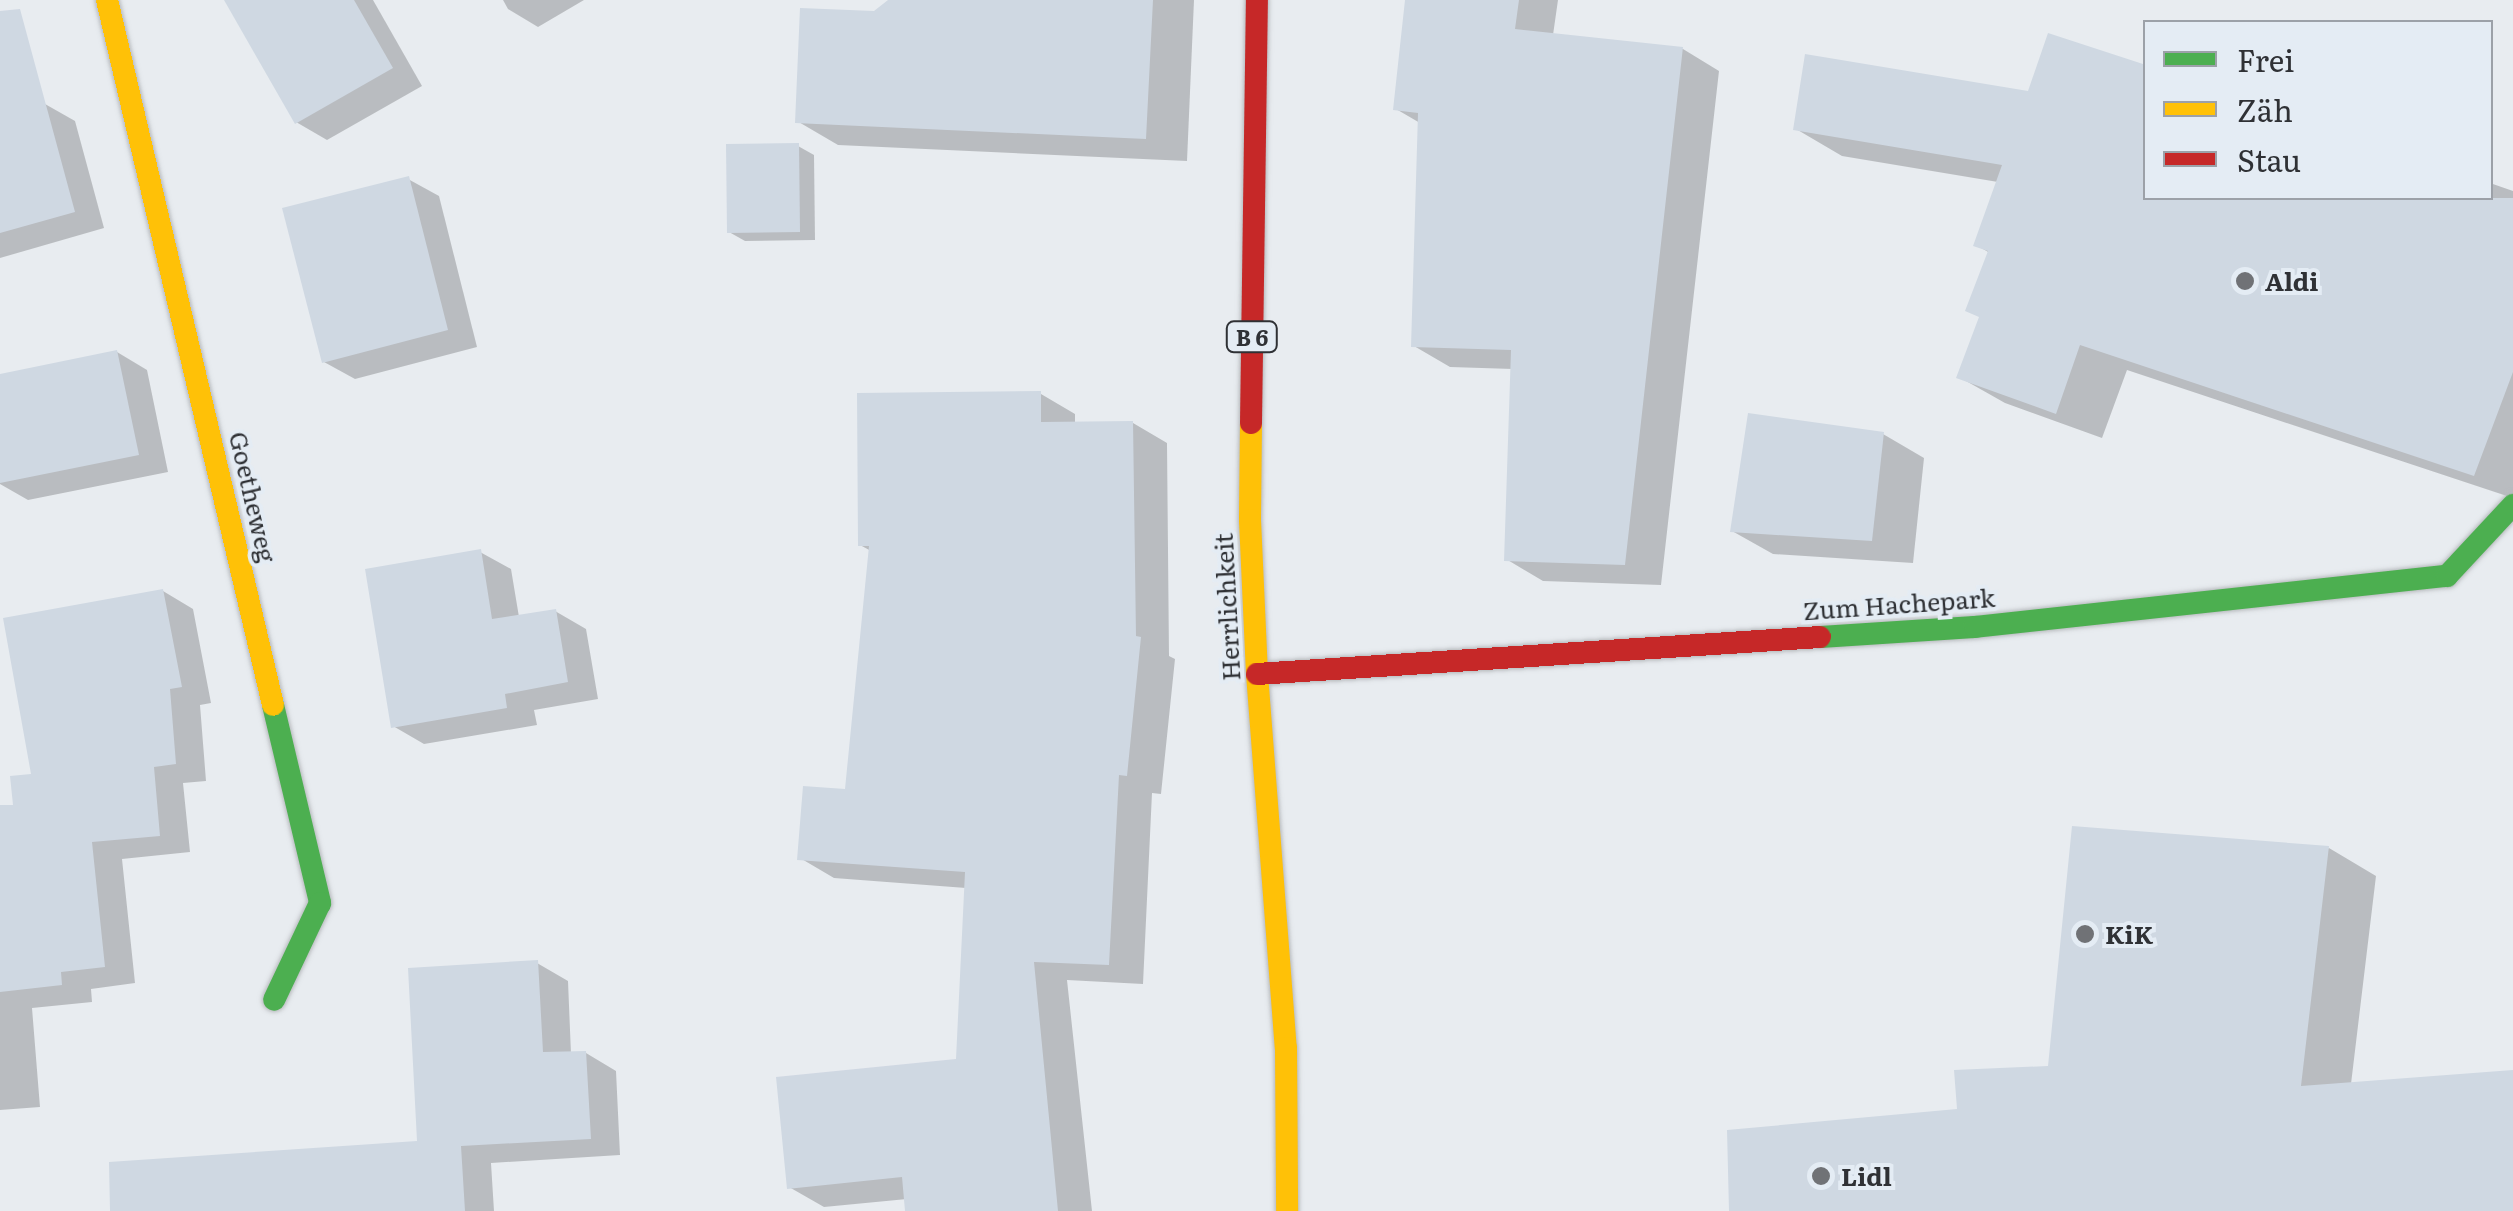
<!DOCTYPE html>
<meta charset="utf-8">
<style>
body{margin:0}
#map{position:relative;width:2513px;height:1211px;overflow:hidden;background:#e8ecf0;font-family:Literata,serif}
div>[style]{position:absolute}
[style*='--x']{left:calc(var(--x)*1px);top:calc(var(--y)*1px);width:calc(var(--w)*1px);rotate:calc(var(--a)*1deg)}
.shadow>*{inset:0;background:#0003}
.building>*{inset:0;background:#cfd8e2}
.roads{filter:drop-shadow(0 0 2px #b7babd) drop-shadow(0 0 2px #b7babd)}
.fast>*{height:22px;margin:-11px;padding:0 11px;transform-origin:11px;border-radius:11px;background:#4caf50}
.slow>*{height:22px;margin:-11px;padding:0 11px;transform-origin:11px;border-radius:11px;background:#ffc107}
.jam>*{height:22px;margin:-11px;padding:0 11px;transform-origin:11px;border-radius:11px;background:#c62828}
.dots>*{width:28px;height:28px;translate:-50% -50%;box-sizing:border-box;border:5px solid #e4ecf4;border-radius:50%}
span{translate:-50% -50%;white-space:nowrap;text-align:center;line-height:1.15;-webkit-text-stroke:8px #e4ecf4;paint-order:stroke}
.shield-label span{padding:2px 8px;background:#e4ecf4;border:2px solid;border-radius:8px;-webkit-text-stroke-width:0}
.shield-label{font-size:22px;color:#2f3135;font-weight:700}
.poi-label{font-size:25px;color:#2f3135;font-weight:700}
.left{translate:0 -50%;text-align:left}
.street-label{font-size:25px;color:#2f3135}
.legend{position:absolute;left:2143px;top:20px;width:350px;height:180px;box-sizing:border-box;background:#e4ecf4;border:2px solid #9ca1a8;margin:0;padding:12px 18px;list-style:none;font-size:30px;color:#2f3135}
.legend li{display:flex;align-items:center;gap:20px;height:50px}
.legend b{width:50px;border:2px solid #9ca1a8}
</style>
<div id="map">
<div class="shadow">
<div style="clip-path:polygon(245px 0,373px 0,422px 86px,327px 140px,296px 122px)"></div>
<div style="clip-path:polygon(503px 0,584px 0,538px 27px,508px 9px)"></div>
<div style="clip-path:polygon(892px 0,1194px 0,1187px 161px,838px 145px,797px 121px,875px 13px)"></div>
<div style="clip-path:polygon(1407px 0,1558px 0,1553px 35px,1683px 49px,1719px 71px,1661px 585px,1543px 581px,1506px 559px,1513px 369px,1450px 367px,1414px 346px,1420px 123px,1396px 109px)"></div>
<div style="clip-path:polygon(1807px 57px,2146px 198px,2490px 198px,2490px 183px,2513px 191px,2513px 498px,2127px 370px,2102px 438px,2005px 403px,1959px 377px,1982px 318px,1990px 253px,1976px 245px,1998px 182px,1842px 156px,1796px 129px)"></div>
<div style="clip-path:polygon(45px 104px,75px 121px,104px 228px,0 258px,0 117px)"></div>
<div style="clip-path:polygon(798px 146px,814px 155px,815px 240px,745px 241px,729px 232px)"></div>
<div style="clip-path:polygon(408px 179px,439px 196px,477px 347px,355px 379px,324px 362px)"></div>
<div style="clip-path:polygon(117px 352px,147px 370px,168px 472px,28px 500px,0 484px,0 376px)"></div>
<div style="clip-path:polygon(1041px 394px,1075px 414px,1075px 424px,1133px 423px,1167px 443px,1169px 656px,1175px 659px,1161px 794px,1152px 793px,1143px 984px,1067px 980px,1092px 1211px,908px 1211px,907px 1199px,824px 1207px,789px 1187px,958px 1061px,966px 888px,834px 878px,800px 858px,847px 792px,871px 551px,860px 545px)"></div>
<div style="clip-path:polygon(1883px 434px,1924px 458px,1913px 563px,1773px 554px,1732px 531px)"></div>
<div style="clip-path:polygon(480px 552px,511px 569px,519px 617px,555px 611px,586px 629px,598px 699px,534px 710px,537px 725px,424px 744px,393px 726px)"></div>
<div style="clip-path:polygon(163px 591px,193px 609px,211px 703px,200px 705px,206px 781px,183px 783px,190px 852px,122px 859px,135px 983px,91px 989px,92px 1002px,32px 1008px,40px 1107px,0 1110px,0 883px,34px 777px)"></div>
<div style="clip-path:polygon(2329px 848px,2376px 876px,2351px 1084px,2513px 1072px,2513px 1211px,1732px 1211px,2050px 1068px)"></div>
<div style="clip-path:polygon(537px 963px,568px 981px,571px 1054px,586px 1053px,616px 1071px,620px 1155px,491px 1163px,494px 1211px,142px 1211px,420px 1144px)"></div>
</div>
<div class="building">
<div style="clip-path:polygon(224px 0,354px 0,393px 68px,295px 124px)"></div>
<div style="clip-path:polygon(888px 0,1153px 0,1146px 139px,795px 123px,800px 8px,874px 11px)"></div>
<div style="clip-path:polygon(1405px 0,1519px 0,1515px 29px,1683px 47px,1625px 565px,1504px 561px,1511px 350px,1411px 347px,1418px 113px,1393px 110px)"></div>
<div style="clip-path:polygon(20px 9px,75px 212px,0 233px,0 11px)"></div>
<div style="clip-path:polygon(2048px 33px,2146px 65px,2146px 198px,2513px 198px,2513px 372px,2474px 476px,2080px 345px,2056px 414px,1956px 378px,1979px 317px,1965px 311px,1988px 251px,1973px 246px,2002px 165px,1793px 130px,1805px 54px,2028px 91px)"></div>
<div style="clip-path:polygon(799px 143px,800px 232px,727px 233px,726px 144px)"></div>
<div style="clip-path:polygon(409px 176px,448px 330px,322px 363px,282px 208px)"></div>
<div style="clip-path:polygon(117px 350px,139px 455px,0 483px,0 374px)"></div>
<div style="clip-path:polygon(1041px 391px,1041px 422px,1133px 421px,1136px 636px,1141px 637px,1127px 776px,1119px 775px,1109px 965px,1034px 962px,1058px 1211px,905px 1211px,902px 1177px,787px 1189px,776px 1077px,956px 1059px,965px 872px,797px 860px,803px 786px,845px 789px,869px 546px,858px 546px,857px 393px)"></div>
<div style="clip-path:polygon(1748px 413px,1884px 432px,1872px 541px,1730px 532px)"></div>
<div style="clip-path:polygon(481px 549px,492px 619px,556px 609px,568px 682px,505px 694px,507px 708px,391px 728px,365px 569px)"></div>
<div style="clip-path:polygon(163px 589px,182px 687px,170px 689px,176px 764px,154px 767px,160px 836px,92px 842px,105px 967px,61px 972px,62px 985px,0 992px,0 805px,13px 805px,10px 776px,31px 774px,3px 618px)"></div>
<div style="clip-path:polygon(2072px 826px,2329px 846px,2301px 1086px,2513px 1070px,2513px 1211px,1729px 1211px,1727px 1130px,1957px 1109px,1954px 1070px,2048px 1066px)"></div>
<div style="clip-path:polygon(538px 960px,543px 1052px,586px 1051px,591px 1139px,461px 1146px,465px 1211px,110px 1211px,109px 1162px,417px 1141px,408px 968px)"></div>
</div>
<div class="roads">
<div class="fast">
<div style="--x:1820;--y:637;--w:155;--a:-3.7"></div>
<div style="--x:1975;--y:627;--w:475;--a:-6.2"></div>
<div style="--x:2447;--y:576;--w:97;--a:-47.1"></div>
<div style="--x:273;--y:705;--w:204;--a:76.6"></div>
<div style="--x:320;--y:903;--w:107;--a:115.4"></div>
</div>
<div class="slow">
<div style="--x:107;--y:0;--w:724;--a:76.75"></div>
<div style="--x:1251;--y:423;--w:97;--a:90.6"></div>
<div style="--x:1250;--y:520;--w:154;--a:87.4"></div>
<div style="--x:1257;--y:674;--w:375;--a:85.6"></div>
<div style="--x:1286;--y:1048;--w:163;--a:89.6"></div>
</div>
<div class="jam">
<div style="--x:1251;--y:423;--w:423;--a:-89.2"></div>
<div style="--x:1257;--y:674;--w:564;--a:-3.76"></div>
</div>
</div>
<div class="dots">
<div style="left:2245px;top:281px;background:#707276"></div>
<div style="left:2085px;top:934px;background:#707276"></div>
<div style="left:1821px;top:1176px;background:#707276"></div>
</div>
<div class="shield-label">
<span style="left:1252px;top:337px">B 6</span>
</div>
<div class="poi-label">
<span class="left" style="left:2265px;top:281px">Aldi</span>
<span class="left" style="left:2105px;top:934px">KiK</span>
<span class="left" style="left:1841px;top:1176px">Lidl</span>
</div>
<div class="street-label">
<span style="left:253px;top:497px;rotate:77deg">Goetheweg</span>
<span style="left:1899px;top:604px;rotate:-4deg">Zum Hachepark</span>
<span style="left:1227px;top:607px;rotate:-93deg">Herrlichkeit</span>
</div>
<ul class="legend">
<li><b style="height:12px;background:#4caf50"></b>Frei</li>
<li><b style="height:12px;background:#ffc107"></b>Zäh</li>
<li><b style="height:12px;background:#c62828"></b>Stau</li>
</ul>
</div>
